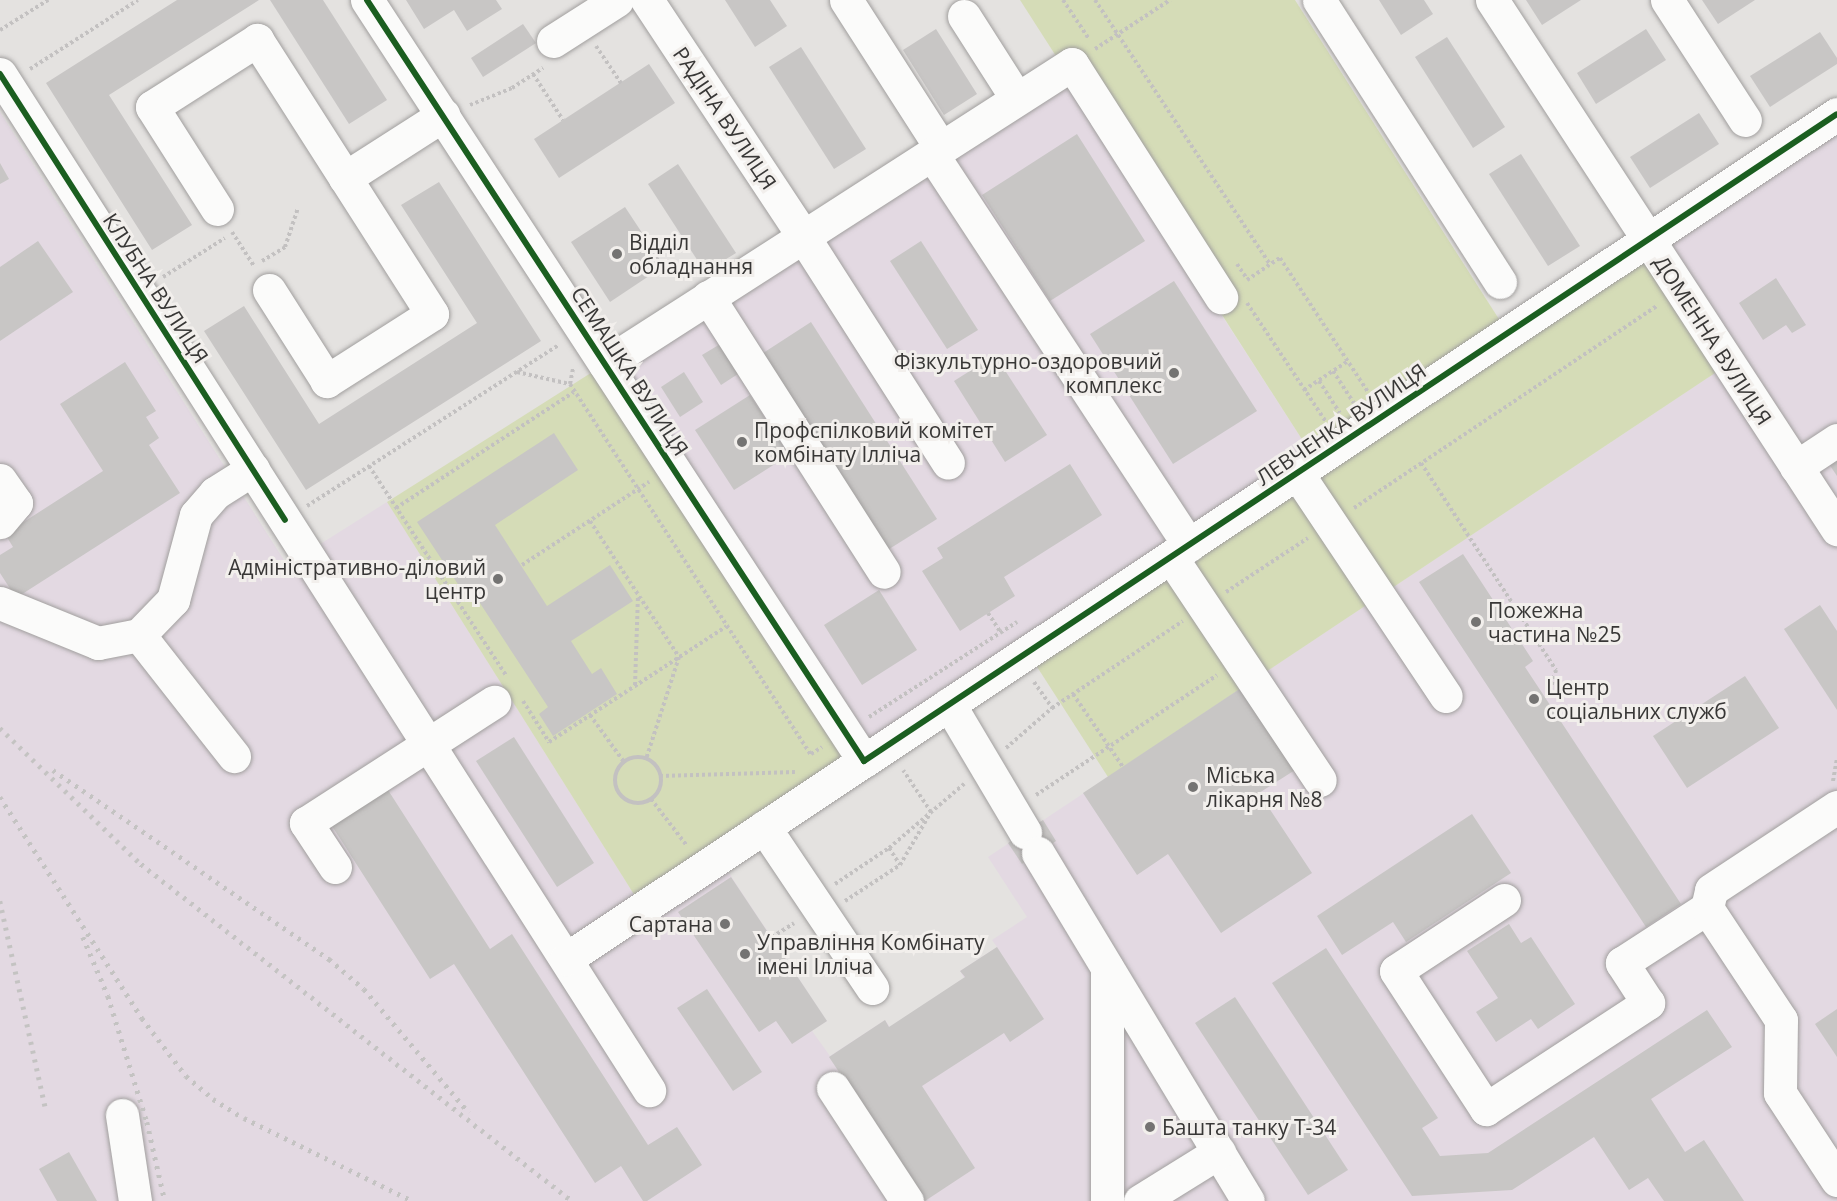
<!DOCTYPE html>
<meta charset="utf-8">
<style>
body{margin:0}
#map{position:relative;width:1837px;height:1201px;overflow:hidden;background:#e4e2e0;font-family:"Open Sans",sans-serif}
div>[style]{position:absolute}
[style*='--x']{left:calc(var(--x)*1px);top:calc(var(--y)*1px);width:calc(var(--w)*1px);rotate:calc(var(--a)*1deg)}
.industrial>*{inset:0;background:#e3d9e2}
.green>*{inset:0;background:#d5dcb7}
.building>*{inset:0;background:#c8c6c5}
.path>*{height:4px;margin-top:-2px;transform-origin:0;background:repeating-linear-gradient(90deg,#c3c1c1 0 3px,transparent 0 6px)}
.path>.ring{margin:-2px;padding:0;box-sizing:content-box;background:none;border:4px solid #c3c1c1;border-radius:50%}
.roads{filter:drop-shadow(0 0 2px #a19f9e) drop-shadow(0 0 2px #a19f9e)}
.minor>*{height:33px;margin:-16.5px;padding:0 16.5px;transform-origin:16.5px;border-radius:16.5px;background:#fbfbfa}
.rail>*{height:4.5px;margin-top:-2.25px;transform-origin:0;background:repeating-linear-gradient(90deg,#c4c3c2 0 3px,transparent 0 9px)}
.cycleway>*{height:6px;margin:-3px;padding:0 3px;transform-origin:3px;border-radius:3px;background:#1b5e20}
.dots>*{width:16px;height:16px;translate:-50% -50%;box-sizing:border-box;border:3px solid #f2efec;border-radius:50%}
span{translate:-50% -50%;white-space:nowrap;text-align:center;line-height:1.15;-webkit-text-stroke:6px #f2efec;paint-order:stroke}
.street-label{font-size:21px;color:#383736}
.poi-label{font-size:21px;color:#383736}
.left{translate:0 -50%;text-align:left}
.right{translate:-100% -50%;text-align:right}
</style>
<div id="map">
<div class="industrial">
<div style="clip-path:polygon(1063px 70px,1312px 455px,860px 755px,605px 364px)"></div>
<div style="clip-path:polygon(0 112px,287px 565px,387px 502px,635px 896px,725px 867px,827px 1021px,812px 1031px,830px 1056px,885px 1020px,890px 1027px,964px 978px,960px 971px,997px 947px,992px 940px,1027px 917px,988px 857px,1721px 369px,1837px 546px,1837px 1201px,0 1201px)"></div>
<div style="clip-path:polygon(1837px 124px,1837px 513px,1660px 242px)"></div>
</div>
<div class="green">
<div style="clip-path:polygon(1020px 0,1295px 0,1504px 327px,1312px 455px)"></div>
<div style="clip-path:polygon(1645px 252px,1721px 369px,1108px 777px,1032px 659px)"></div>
<div style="clip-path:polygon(605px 364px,857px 750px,635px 896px,387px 502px)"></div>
</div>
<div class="building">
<div style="clip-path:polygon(177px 0,259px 0,109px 95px,192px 225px,152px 250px,46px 83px)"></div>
<div style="clip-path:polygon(270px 0,323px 0,387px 100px,349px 124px)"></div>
<div style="clip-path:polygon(406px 0,496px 0,502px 9px,467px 31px,454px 10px,424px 29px)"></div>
<div style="clip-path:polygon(725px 0,770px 0,787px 26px,755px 47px)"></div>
<div style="clip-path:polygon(1379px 0,1424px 0,1433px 14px,1401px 35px)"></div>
<div style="clip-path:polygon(1526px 0,1581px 0,1542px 25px)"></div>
<div style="clip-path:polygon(1702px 0,1755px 0,1718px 24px)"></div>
<div style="clip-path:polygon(523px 24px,536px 43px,483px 77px,471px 58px)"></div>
<div style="clip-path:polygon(936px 29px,977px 94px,944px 115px,903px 50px)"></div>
<div style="clip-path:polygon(1646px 29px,1666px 60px,1596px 104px,1577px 73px)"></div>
<div style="clip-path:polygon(1820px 32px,1837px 58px,1837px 64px,1770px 107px,1750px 76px)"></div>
<div style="clip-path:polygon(1447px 37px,1505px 127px,1473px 148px,1415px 57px)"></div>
<div style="clip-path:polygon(801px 47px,866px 149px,834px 169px,769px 67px)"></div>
<div style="clip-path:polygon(649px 64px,675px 103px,559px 178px,534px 139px)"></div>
<div style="clip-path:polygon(1699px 113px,1719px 144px,1650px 188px,1630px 157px)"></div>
<div style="clip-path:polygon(1077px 134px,1145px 241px,1050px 301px,982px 195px)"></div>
<div style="clip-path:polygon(1521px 154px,1580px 246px,1548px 266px,1489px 174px)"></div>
<div style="clip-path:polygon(0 163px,9px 179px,0 184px)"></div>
<div style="clip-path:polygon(678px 164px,736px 253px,705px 272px,648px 184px)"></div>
<div style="clip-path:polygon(439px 182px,541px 341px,306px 490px,204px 331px,244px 306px,319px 424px,477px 323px,401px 205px)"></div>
<div style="clip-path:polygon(625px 207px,664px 266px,610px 302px,571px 242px)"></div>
<div style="clip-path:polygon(38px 241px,73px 292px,0 341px,0 267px)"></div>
<div style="clip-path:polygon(921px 241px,978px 330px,947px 349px,890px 261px)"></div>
<div style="clip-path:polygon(1776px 278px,1806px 325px,1792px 333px,1786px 325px,1763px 340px,1739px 303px)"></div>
<div style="clip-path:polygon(1174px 281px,1257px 411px,1173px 464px,1090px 334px)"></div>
<div style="clip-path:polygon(811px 322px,937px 519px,886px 551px,760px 355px)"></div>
<div style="clip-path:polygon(722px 343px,741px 372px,721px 385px,702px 355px)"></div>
<div style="clip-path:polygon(995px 355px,1047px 435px,1005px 462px,954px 381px)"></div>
<div style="clip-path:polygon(125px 362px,156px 411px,146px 417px,159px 438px,149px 445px,180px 493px,16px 598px,0 573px,0 555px,13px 547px,5px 534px,103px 471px,60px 404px)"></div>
<div style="clip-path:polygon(684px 372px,703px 402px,680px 417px,661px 387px)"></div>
<div style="clip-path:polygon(750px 395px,789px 455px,734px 490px,695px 430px)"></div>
<div style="clip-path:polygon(554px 433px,578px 470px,495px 525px,547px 606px,610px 565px,633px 601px,571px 641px,592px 674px,601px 668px,617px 694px,553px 736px,539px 714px,548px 707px,474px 594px,467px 598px,417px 522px)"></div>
<div style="clip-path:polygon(1837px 459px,1837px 476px,1829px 464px)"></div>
<div style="clip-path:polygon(1070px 464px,1102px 515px,1004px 577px,1015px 596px,960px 631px,922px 571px,943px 558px,937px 548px)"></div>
<div style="clip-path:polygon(1463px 554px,1533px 661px,1525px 667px,1681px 904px,1646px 927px,1419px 582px)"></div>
<div style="clip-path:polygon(879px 590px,917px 650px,862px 685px,824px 625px)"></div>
<div style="clip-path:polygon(1820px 605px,1837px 631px,1837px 710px,1784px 629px)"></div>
<div style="clip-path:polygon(1745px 676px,1779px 728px,1687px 788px,1653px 736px)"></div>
<div style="clip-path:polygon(1241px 688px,1295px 770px,1259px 793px,1312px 873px,1221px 933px,1168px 854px,1137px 875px,1083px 793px)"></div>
<div style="clip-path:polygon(514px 737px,594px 863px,557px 887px,476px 761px)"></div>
<div style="clip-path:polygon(388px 790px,490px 949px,512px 934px,648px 1145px,677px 1127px,702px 1165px,647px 1201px,643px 1201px,621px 1166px,595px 1183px,454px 964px,430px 979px,332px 826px)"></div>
<div style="clip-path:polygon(1472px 814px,1511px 873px,1406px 942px,1393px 922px,1342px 955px,1317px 916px)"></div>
<div style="clip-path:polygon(1043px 820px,1056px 841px,1022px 864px,1008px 843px)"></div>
<div style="clip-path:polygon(731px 877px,827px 1021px,792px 1044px,776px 1021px,759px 1032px,678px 912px)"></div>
<div style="clip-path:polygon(1509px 924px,1521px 943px,1531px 937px,1575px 1004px,1538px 1029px,1531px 1019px,1496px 1042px,1476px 1012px,1498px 998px,1467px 951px)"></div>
<div style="clip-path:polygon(997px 947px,1044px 1019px,1010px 1042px,1004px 1033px,922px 1086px,975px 1168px,925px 1201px,829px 1057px,885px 1020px,889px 1027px,965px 977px,960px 971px)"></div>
<div style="clip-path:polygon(1326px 948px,1438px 1118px,1422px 1128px,1440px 1156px,1488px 1153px,1707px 1010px,1732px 1047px,1651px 1099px,1685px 1152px,1704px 1140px,1744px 1201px,1664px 1201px,1648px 1178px,1629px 1190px,1594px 1137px,1512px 1190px,1412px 1196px,1272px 983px)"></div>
<div style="clip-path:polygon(707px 989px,762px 1072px,733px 1091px,677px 1008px)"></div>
<div style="clip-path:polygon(1235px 997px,1348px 1170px,1308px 1195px,1195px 1023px)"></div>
<div style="clip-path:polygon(1837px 1009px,1837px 1057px,1815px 1024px)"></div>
<div style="clip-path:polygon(69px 1152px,97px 1201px,57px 1201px,39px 1169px)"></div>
</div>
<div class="path">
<div style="--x:1063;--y:0;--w:47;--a:56.3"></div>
<div style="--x:1095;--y:0;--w:317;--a:56.5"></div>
<div style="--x:0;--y:30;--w:57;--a:-32"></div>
<div style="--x:596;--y:46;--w:45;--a:56"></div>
<div style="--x:1095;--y:49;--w:90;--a:-33.2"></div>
<div style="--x:30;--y:69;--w:128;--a:-32.6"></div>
<div style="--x:533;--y:74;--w:55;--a:56.9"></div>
<div style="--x:470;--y:105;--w:45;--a:-22"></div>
<div style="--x:512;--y:88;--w:37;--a:-33"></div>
<div style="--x:232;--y:232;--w:40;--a:57.1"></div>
<div style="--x:262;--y:261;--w:27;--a:-31"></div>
<div style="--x:285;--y:247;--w:41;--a:-71.6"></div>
<div style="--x:1237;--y:264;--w:18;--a:56"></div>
<div style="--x:163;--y:277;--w:73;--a:-32.2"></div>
<div style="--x:1247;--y:280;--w:40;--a:-34"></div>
<div style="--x:1280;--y:258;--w:160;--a:56.7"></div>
<div style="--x:1247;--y:303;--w:143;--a:56.4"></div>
<div style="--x:1333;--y:371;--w:38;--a:57"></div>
<div style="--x:517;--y:372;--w:54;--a:12.8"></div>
<div style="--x:570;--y:384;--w:442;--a:57"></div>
<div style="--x:1319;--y:381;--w:38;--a:57"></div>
<div style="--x:570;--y:384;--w:16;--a:-79"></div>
<div style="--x:1304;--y:390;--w:53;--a:-33.4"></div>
<div style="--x:1421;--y:463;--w:247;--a:56.9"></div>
<div style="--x:1556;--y:670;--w:19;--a:106"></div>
<div style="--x:369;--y:466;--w:250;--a:56.8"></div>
<div style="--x:307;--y:506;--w:299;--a:-32.6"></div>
<div style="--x:396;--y:508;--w:212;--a:-33.1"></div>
<div style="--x:1354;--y:508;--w:364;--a:-33.7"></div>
<div style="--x:590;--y:521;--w:163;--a:56.8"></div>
<div style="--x:679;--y:657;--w:107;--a:107.9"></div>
<div style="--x:522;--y:565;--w:152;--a:-33.2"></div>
<div style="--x:1226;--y:592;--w:98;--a:-33.4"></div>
<div style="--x:988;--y:613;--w:24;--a:57"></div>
<div style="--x:1034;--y:682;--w:32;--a:55"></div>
<div style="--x:635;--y:685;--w:89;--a:-88.1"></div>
<div style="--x:1073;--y:694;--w:88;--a:55.6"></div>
<div style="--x:523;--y:701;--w:49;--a:57.6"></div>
<div style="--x:549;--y:742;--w:212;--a:-33.1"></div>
<div style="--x:590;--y:715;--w:58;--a:54.1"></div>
<div style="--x:869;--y:717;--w:176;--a:-32.7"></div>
<div style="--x:1006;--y:748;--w:61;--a:-41"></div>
<div style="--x:1052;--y:708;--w:157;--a:-33.6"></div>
<div style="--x:811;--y:754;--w:13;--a:-32"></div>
<div class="ring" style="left:615px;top:757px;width:42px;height:42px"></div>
<div style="--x:660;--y:776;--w:135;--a:-1.7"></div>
<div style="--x:1833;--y:781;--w:23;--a:-80"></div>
<div style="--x:1036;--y:795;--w:217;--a:-33.5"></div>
<div style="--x:651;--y:799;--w:59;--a:52.5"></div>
<div style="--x:889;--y:848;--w:20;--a:57"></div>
<div style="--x:835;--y:884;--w:65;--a:-33.7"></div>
<div style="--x:889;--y:848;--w:99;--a:-40.5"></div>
<div style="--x:845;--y:901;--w:66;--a:-33.2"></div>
<div style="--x:900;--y:865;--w:61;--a:-59.7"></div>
<div style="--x:931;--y:812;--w:50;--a:-123.7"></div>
<div style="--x:772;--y:937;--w:26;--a:-32"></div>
</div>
<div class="roads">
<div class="minor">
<div style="--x:367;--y:0;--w:909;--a:56.85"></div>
<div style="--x:647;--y:0;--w:283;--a:56.5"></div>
<div style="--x:803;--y:236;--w:269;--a:57.4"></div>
<div style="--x:846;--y:0;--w:176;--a:57.3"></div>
<div style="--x:1319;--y:0;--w:335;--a:57.3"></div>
<div style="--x:1492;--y:0;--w:632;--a:56.89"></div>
<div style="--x:1667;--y:0;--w:143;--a:57"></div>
<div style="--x:964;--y:16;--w:98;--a:57.4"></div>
<div style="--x:553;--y:41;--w:76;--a:-32.6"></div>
<div style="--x:0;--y:74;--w:1206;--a:57.43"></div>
<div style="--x:932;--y:154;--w:468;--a:56.7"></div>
<div style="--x:345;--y:178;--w:117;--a:-32.7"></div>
<div style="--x:217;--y:209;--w:121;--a:-122.5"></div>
<div style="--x:152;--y:107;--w:125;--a:-32.5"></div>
<div style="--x:257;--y:40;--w:325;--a:57.4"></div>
<div style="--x:432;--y:314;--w:125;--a:147.5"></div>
<div style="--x:327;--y:381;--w:108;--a:-122.5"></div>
<div style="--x:708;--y:297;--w:326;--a:57.4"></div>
<div style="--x:605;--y:364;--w:555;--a:-32.72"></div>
<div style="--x:1072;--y:64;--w:277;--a:57.4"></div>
<div style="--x:1796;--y:467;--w:49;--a:-33.4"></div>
<div style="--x:1297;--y:473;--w:268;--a:56.3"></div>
<div style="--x:0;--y:480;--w:28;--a:55"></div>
<div style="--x:16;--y:503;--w:25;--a:130"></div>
<div style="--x:1171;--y:557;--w:268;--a:56.3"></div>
<div style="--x:0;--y:603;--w:106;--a:22.2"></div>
<div style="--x:98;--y:643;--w:42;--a:-11"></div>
<div style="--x:139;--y:635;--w:49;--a:-45.8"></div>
<div style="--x:173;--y:600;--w:88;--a:-74.9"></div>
<div style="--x:196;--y:515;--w:29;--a:-49"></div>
<div style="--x:215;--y:493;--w:45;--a:-32.3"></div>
<div style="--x:139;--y:635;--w:154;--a:51.9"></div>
<div style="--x:949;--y:704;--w:149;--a:59.3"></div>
<div style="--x:764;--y:827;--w:194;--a:56.1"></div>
<div style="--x:1038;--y:853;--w:406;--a:58.9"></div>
<div style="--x:335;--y:867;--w:53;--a:-123.4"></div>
<div style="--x:306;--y:823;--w:224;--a:-32.8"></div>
<div style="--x:1504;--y:900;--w:129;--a:146.7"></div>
<div style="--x:1396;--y:971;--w:165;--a:56.9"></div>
<div style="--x:1486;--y:1109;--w:194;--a:-33.2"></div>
<div style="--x:1648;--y:1003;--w:48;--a:-123"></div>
<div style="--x:1622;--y:963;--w:101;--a:-32.9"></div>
<div style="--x:1707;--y:908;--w:18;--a:-77"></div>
<div style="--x:1711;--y:890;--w:151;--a:-33.4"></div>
<div style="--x:1707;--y:908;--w:134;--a:56.5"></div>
<div style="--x:1781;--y:1020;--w:73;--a:90.8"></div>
<div style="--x:1780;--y:1093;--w:104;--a:56.8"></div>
<div style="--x:566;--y:959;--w:1526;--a:-33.62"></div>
<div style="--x:1107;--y:968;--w:233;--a:90"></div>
<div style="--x:833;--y:1088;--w:135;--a:56.8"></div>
<div style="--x:122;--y:1115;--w:87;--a:81.4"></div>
<div style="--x:1140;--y:1201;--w:93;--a:-31.8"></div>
</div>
</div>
<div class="rail">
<div style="--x:0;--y:728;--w:196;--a:44"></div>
<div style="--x:141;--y:864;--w:547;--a:38.02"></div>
<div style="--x:53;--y:770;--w:335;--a:34.4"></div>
<div style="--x:329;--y:959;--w:46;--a:40.6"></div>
<div style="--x:364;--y:989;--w:162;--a:49.7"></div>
<div style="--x:0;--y:797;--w:263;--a:57.3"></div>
<div style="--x:142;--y:1018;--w:73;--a:52.8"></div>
<div style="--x:186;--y:1076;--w:35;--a:40"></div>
<div style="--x:213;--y:1099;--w:36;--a:32"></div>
<div style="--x:244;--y:1118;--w:188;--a:26.2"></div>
<div style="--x:0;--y:901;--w:214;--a:77.6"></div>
<div style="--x:83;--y:937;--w:64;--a:67"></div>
<div style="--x:108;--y:996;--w:132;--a:72.8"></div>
<div style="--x:147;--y:1122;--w:81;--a:77.2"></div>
</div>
<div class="cycleway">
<div style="--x:367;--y:0;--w:909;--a:56.85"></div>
<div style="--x:864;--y:761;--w:1168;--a:-33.62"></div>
<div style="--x:0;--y:74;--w:529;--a:57.42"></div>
</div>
<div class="dots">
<div style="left:617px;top:254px;background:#747372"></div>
<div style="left:1174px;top:373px;background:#747372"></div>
<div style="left:742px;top:442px;background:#747372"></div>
<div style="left:498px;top:579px;background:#747372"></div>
<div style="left:1476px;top:622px;background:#747372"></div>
<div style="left:1534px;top:699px;background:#747372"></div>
<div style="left:1193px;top:787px;background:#747372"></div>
<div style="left:725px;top:924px;background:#747372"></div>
<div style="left:745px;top:954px;background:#747372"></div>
<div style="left:1150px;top:1127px;background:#747372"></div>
</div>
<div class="street-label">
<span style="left:725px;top:118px;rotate:56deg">РАДІНА ВУЛИЦЯ</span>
<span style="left:156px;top:288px;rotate:57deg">КЛУБНА ВУЛИЦЯ</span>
<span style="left:1713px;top:340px;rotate:57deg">ДОМЕННА ВУЛИЦЯ</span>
<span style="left:630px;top:371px;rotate:57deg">СЕМАШКА ВУЛИЦЯ</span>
<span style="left:1341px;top:424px;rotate:-34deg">ЛЕВЧЕНКА ВУЛИЦЯ</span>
</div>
<div class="poi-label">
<span class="left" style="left:629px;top:254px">Відділ<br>обладнання</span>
<span class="right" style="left:1162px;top:373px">Фізкультурно-оздоровчий<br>комплекс</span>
<span class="left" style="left:754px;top:442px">Профспілковий комітет<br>комбінату Ілліча</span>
<span class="right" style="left:486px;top:579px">Адміністративно-діловий<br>центр</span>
<span class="left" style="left:1488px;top:622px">Пожежна<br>частина №25</span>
<span class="left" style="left:1546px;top:699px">Центр<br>соціальних служб</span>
<span class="left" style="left:1206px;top:787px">Міська<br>лікарня №8</span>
<span class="right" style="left:713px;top:924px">Сартана</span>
<span class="left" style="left:757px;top:954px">Управління Комбінату<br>імені Ілліча</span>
<span class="left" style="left:1162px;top:1127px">Башта танку Т-34</span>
</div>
</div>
